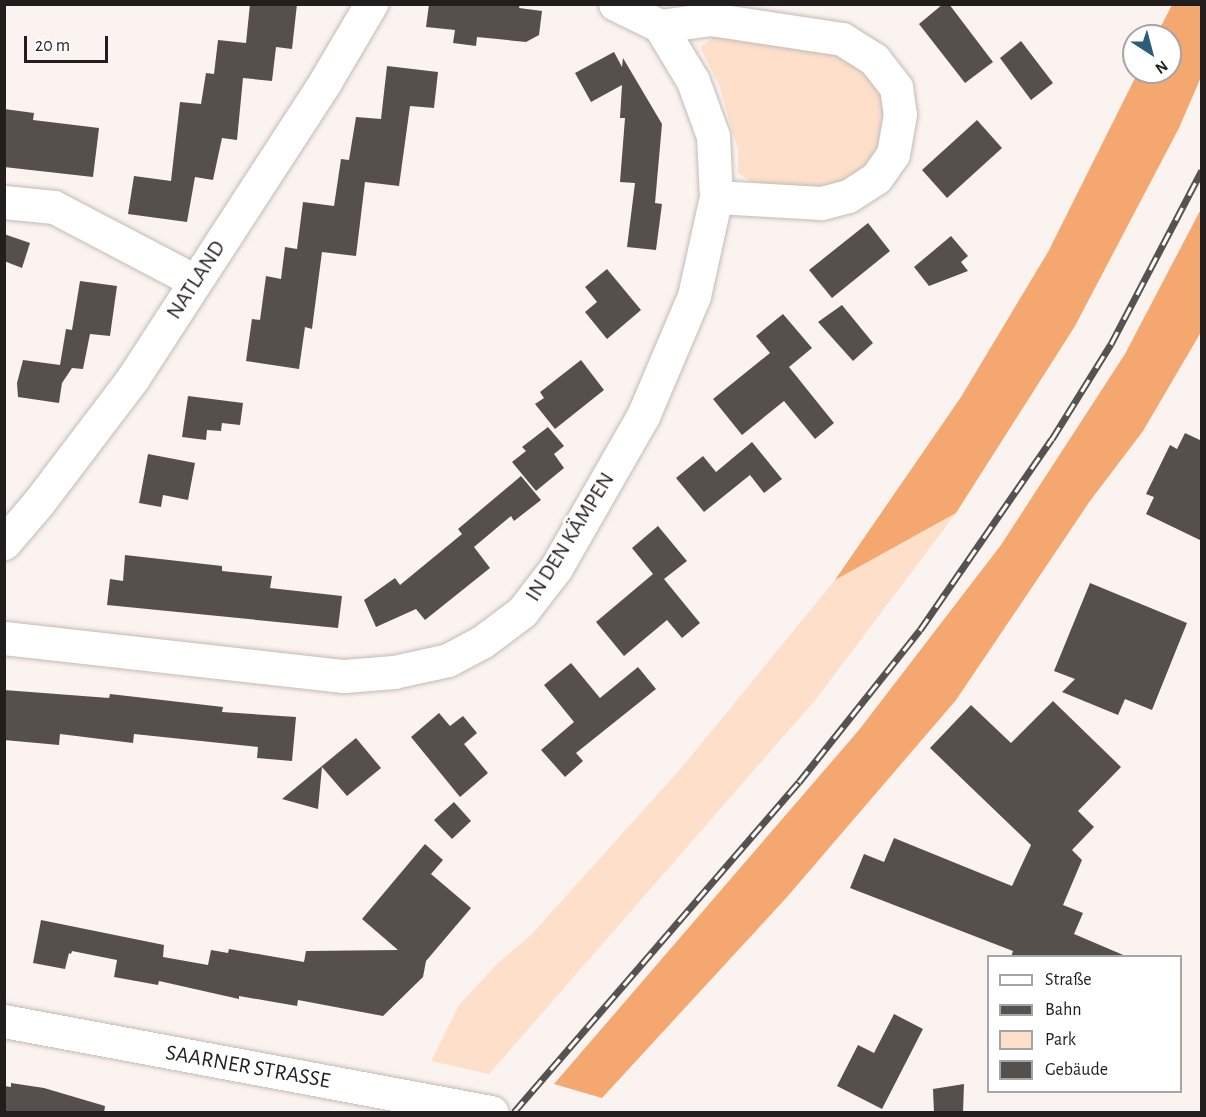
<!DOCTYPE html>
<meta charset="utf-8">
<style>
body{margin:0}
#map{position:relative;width:1206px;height:1117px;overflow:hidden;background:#fbf3ef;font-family:"Alegreya Sans",sans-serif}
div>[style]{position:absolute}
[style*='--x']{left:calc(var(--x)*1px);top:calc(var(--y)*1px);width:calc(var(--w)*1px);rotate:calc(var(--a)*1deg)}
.green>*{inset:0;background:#fddfca}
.forest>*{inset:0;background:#f4a76e}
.building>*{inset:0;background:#56504c}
.roads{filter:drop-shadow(0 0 2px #c1bbb6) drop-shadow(0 0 2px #c1bbb6)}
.minor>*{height:33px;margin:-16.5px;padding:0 16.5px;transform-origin:16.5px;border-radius:16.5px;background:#fff}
.major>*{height:33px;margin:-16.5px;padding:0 16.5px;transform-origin:16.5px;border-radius:16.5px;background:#fff}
.rail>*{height:7px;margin-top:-3.5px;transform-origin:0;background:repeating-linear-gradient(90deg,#fff 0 14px,#565250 0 28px);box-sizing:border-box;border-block:2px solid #565250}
span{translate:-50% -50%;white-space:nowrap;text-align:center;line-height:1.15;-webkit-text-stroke:6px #fff;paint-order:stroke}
.street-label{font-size:22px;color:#211e1d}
.frame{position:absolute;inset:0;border:6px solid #211e1d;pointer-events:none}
.legend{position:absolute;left:987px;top:955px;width:195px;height:138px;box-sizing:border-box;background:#fff;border:2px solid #a6a5a5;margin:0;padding:8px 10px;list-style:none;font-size:18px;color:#211e1d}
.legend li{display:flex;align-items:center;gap:12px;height:30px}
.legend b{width:30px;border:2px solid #a6a5a5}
.north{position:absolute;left:1122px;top:24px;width:60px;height:60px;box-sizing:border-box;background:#fff;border:2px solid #a6a5a5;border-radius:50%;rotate:144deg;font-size:16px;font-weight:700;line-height:24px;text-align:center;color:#211e1d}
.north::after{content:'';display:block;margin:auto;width:21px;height:27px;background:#2b5d7b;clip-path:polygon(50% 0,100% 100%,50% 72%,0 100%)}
.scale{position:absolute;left:24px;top:36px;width:84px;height:27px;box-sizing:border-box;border:3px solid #211e1d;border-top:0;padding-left:8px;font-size:18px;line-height:21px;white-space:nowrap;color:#211e1d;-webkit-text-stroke:4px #fff;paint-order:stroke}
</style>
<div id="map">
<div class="green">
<div style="clip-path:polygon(717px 35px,835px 51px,862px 70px,884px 97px,884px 132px,871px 161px,849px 181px,820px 188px,752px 182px,738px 173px,738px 150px,719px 85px,700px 47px)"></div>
<div style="clip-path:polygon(956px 513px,816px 699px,489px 1074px,431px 1061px,459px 1005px,498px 963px,531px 935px,683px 766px,835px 580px)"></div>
</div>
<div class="forest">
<div style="clip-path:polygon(1172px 5px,1201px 5px,1201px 77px,1179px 128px,1075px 326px,956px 513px,835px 580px,961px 397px,1048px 252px,1138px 72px,1170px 72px,1170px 36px,1156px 36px)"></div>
<div style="clip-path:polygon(1201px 209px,1201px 332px,1143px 431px,1090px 501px,956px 700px,787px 897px,602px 1098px,554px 1084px,859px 730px,1001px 545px,1125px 354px)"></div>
</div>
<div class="building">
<div style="clip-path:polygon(250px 4px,297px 4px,292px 49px,276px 47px,272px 81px,243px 78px,237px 140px,222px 138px,213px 180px,195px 177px,187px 222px,128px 214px,134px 176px,171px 181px,180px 102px,201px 104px,206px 73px,214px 74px,218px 40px,246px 43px)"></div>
<div style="clip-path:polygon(429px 4px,520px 4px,519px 8px,542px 11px,539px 35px,526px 42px,477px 37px,476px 46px,453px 43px,455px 30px,426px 27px)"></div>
<div style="clip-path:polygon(943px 4px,949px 4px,993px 62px,965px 83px,919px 24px)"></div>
<div style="clip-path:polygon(1021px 41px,1053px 83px,1031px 100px,1000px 58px)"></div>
<div style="clip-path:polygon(614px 52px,622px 67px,623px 58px,662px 124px,655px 203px,662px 204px,656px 250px,627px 247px,635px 183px,620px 182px,625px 118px,620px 118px,622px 85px,591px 102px,575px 73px)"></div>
<div style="clip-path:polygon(387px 66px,438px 72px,434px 108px,410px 106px,399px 186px,365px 182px,356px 256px,322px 252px,312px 329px,305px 327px,299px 369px,246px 361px,252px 319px,260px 320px,266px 276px,281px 279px,285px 247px,297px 249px,303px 202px,334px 206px,341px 159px,349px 160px,356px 117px,381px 119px)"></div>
<div style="clip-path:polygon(4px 109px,34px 113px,33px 120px,99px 128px,93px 177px,4px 167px)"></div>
<div style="clip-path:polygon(977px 120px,1002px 148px,947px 198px,922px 170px)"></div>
<div style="clip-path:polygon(868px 223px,890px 251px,832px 298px,809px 270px)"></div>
<div style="clip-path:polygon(4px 234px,30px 243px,22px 268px,4px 261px)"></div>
<div style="clip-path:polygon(951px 236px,968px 256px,961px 262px,968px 271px,929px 286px,914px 267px)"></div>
<div style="clip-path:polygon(607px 269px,641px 310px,607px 339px,585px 312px,597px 302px,585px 287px)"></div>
<div style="clip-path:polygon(80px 281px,117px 286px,110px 336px,90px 334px,83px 369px,72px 368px,62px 383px,59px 403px,18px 397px,17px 383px,23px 360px,60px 365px,66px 329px,72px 330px)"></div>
<div style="clip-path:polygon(842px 305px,873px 343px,853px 361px,818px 322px)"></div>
<div style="clip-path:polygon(783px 314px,812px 348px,789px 367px,834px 423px,815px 439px,784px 401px,742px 435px,713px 399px,770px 353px,756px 336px)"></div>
<div style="clip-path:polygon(581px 360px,604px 390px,555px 429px,535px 404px,544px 398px,540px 392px)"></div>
<div style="clip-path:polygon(188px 396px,243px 403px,240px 425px,222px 423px,221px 431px,207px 430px,206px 440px,182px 437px)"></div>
<div style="clip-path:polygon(548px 427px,564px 446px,554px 454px,564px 468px,536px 491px,512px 462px,526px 451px,522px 447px)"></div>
<div style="clip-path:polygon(1185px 433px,1202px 441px,1202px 541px,1146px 514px,1154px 497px,1146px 494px,1170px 445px,1177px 449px)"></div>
<div style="clip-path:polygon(752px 442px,782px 479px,764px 493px,750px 475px,704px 512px,676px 478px,703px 456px,716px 472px)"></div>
<div style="clip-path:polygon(148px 454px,195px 463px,188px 500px,163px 495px,161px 507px,139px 503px)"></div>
<div style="clip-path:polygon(521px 476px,541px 500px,514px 521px,511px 516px,474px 547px,490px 568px,425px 620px,416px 609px,376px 627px,364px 600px,395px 578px,400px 585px,462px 534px,458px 529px)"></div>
<div style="clip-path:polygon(658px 526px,687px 561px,664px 579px,700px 623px,682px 638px,667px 620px,624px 656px,596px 622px,653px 574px,632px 548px)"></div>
<div style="clip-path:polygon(125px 555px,222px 566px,222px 571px,272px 576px,270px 588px,342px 596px,338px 628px,107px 605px,110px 579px,123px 581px)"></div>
<div style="clip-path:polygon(1090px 583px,1187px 623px,1152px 710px,1125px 699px,1118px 715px,1062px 692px,1075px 679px,1054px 671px)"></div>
<div style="clip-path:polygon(571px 663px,600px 698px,638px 667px,656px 689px,576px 753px,583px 761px,565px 777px,541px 750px,574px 722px,544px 685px)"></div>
<div style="clip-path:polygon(4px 690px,109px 698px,110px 694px,223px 707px,222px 712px,296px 717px,292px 761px,257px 758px,258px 747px,134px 734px,133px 743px,60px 734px,59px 745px,4px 740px)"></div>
<div style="clip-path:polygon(1053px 701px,1121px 767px,1078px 811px,1094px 827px,1072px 850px,1082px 860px,1063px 905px,1083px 913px,1074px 934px,1128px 957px,1011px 957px,1013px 951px,850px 888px,864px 854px,884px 862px,894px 838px,1012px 886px,1031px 845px,930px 748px,971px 705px,1011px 743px)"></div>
<div style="clip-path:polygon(439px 713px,450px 726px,463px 716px,477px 733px,464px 744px,488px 773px,460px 797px,411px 737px)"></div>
<div style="clip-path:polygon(356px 738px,381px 768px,347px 796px,322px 767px,318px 809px,282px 799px)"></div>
<div style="clip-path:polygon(454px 802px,471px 821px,452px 839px,434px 820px)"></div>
<div style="clip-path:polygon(425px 844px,443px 860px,431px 874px,471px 908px,426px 961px,423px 977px,383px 1016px,298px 1000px,297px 1006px,239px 996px,239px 999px,159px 981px,158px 985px,114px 977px,117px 960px,72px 951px,71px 954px,69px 953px,65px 969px,33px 963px,41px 920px,164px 945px,163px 957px,208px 965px,211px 950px,228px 953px,229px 949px,304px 962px,306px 951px,398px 950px,362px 919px)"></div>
<div style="clip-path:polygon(894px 1014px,923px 1029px,882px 1109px,837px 1086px,858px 1045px,874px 1053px)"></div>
<div style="clip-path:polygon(11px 1083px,44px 1088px,105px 1106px,104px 1113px,4px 1113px,4px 1086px,11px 1087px)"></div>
<div style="clip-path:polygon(964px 1084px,963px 1113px,934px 1113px,933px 1089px)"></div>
</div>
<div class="roads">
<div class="minor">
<div style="--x:660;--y:26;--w:50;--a:-8"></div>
<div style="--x:710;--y:19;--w:134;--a:8.6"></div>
<div style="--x:842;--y:39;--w:38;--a:32"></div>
<div style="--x:874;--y:59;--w:36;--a:52"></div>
<div style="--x:896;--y:87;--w:27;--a:82"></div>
<div style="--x:900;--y:114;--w:41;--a:99.9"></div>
<div style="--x:893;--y:154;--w:29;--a:125"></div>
<div style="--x:876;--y:178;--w:33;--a:147"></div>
<div style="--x:848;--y:196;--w:28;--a:165"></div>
<div style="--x:821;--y:203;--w:105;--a:-176.7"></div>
<div style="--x:4;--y:202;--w:50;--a:5.7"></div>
<div style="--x:54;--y:207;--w:159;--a:27.7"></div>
<div style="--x:4;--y:543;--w:54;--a:-49.5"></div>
<div style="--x:39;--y:502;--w:156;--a:-52.8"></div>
<div style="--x:133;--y:378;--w:353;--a:-57"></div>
<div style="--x:325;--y:82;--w:91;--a:-59.5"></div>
<div style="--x:4;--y:638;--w:342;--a:6.4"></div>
<div style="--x:344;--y:676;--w:50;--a:-4.6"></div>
<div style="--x:394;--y:672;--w:55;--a:-12.5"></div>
<div style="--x:448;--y:660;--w:38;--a:-28"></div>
<div style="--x:482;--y:642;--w:50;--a:-36.9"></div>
<div style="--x:522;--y:612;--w:56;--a:-52.3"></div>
<div style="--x:556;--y:568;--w:175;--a:-60.2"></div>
<div style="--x:643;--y:416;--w:130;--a:-67"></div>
<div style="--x:694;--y:296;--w:101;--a:-77.5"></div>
<div style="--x:716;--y:197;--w:61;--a:-92.8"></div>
<div style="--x:713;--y:136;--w:59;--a:-110"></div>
<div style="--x:693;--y:81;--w:64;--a:-121"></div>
<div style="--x:660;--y:26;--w:50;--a:-153.9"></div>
</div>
<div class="major">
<div style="--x:4;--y:1021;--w:496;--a:10.6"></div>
</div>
</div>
<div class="rail">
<div style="--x:514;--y:1112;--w:436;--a:-49.2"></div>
<div style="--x:799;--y:782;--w:194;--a:-51.5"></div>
<div style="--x:920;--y:630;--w:232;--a:-55.4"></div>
<div style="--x:1052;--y:439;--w:112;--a:-58.2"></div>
<div style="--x:1111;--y:344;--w:196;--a:-62.4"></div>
</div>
<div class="street-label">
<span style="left:196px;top:280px;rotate:-57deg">NATLAND</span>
<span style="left:570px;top:537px;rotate:-58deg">IN DEN KÄMPEN</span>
<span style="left:248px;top:1067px;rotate:10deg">SAARNER STRASSE</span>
</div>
<div class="frame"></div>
<ul class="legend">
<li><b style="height:8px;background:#fff"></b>Straße</li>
<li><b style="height:8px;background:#565250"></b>Bahn</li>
<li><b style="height:16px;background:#fddfca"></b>Park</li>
<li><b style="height:16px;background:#56504c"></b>Gebäude</li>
</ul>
<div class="north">N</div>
<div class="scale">20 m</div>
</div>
